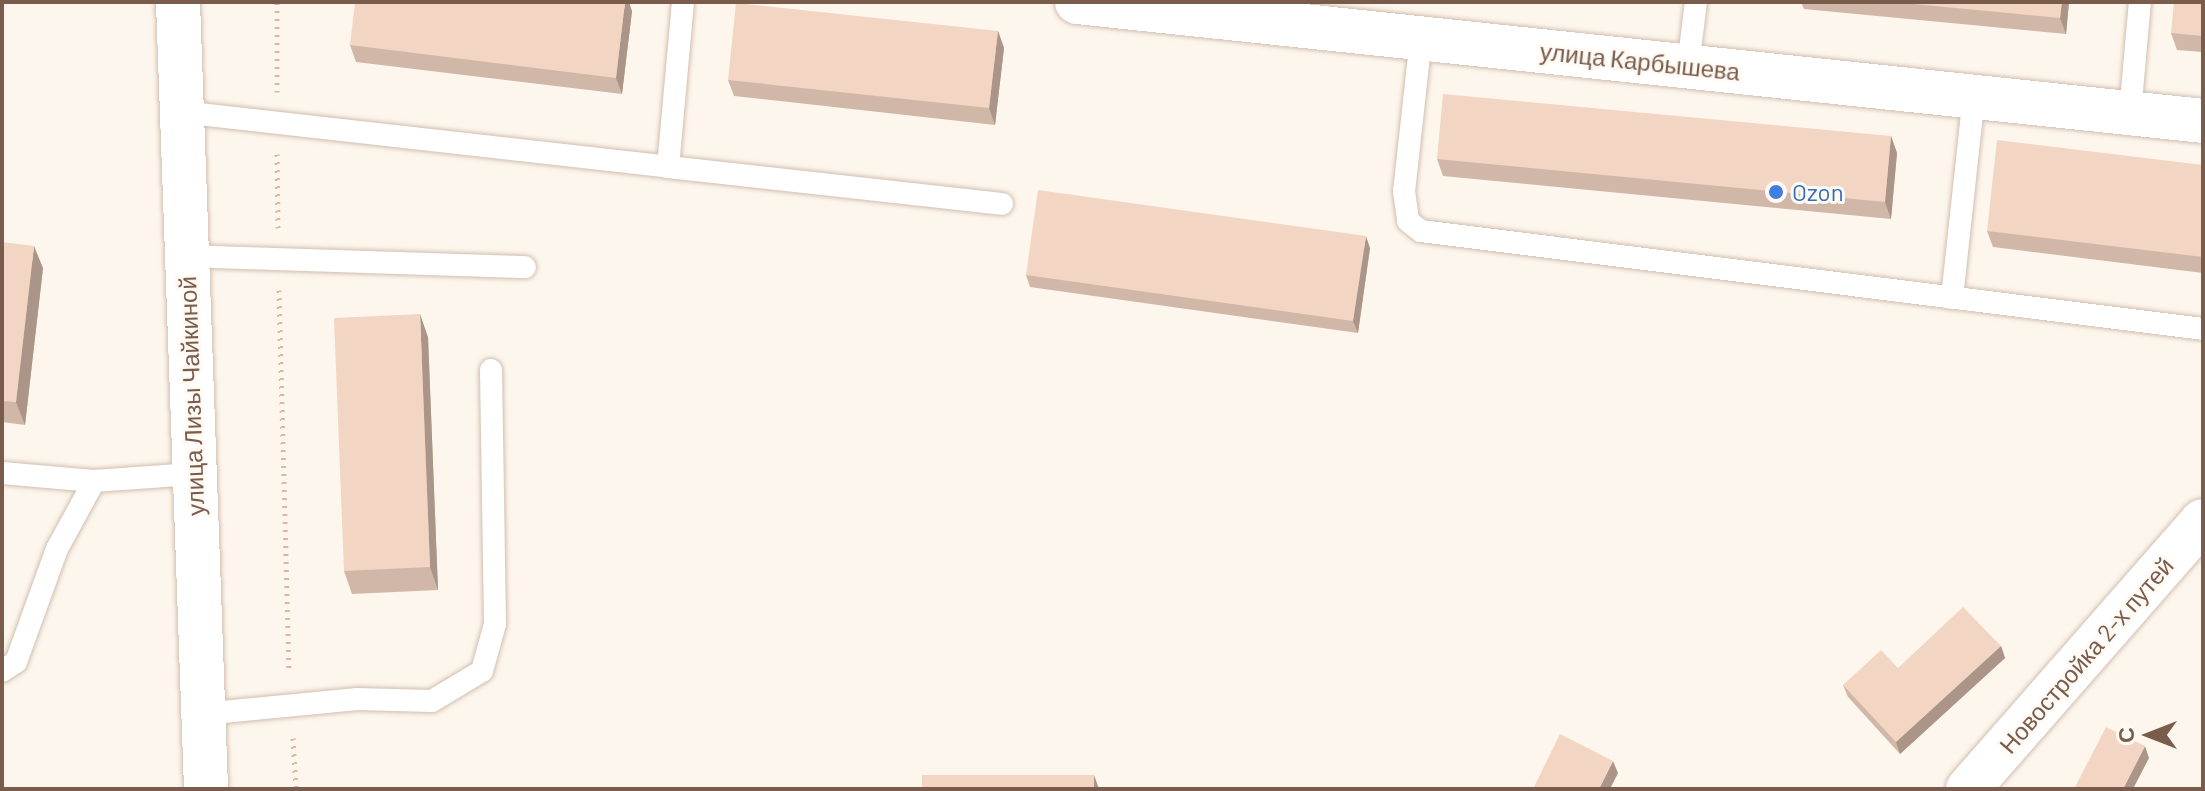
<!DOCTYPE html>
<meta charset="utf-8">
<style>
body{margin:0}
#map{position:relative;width:2205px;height:791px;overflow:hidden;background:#fdf6ec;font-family:Barlow,sans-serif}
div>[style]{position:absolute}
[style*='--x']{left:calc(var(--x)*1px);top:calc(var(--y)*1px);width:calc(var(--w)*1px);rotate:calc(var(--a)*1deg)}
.path>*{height:5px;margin-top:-2.5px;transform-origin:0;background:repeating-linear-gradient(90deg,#d9b8a5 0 2px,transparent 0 8px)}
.roads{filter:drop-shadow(0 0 2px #d1beb0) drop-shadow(0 0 2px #d1beb0)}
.service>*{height:22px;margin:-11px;padding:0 11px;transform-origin:11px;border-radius:11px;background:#fff}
.minor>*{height:44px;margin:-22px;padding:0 22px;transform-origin:22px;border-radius:22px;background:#fff}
.tertiary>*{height:44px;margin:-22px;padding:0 22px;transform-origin:22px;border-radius:22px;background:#fff}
.wall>*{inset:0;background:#d1b7a8}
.shaded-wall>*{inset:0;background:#aa9588}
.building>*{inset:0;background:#f3d5c3}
.dots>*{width:22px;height:22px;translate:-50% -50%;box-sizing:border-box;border:4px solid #fffaf3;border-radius:50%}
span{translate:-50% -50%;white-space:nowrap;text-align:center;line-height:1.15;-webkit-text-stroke:6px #fffaf3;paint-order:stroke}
.street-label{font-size:24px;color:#7a5c4d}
.shop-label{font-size:24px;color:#366cbe}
.left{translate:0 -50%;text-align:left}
.frame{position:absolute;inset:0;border:4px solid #7a5c4d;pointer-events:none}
.north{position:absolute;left:2109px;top:695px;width:80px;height:80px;-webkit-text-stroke:6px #fffaf3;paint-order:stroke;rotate:270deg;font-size:22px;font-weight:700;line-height:32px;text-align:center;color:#7a5c4d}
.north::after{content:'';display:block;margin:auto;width:28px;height:36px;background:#7a5c4d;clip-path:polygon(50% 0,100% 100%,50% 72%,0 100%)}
</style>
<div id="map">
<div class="path">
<div style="--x:277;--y:92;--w:90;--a:-90"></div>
<div style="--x:277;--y:154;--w:74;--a:89.2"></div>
<div style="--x:279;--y:290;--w:382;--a:88.5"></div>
<div style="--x:293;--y:738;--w:51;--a:86.6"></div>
</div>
<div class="roads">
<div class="service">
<div style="--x:1421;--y:38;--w:154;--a:96.3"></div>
<div style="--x:1404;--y:191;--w:30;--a:82"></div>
<div style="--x:1408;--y:221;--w:16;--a:38"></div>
<div style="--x:1421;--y:231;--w:788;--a:7.14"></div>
<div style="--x:1688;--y:66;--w:64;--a:-82.9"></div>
<div style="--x:181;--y:112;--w:490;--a:6.4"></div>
<div style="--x:668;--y:167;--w:166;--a:-84.8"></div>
<div style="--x:2130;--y:113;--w:111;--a:-84.9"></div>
<div style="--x:668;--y:167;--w:336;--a:6.3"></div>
<div style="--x:186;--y:256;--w:339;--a:1.9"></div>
<div style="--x:1952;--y:298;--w:203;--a:-83.8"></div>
<div style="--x:2;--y:473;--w:92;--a:5"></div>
<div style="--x:2;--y:671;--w:17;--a:-33"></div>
<div style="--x:16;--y:662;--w:120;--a:-70.1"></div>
<div style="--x:57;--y:549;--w:77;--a:-61.4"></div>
<div style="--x:94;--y:481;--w:99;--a:-4"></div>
<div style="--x:202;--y:714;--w:156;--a:-5.5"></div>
<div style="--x:357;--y:699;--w:75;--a:1.5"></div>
<div style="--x:432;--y:701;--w:58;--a:-31"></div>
<div style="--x:482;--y:671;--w:49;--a:-74.5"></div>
<div style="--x:495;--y:624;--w:254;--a:-90.9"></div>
</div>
<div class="minor">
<div style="--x:1077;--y:2;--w:1132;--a:6.03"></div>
<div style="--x:1968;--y:789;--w:356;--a:-48.8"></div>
</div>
<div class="tertiary">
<div style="--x:178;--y:2;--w:787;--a:87.96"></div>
</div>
</div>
<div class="wall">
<div style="clip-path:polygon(1801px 2px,2069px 2px,2066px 34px,1804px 9px)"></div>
<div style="clip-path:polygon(2203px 2px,2203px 52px,2177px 50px,2171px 33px)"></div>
<div style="clip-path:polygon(632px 11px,622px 94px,356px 62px,350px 45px)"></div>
<div style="clip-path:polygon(998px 31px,1004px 48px,995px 125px,734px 96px,728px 80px)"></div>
<div style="clip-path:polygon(1891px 136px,1897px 153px,1891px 219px,1443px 176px,1437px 159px)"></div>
<div style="clip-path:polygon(2203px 165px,2203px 273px,1993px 247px,1987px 231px)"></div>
<div style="clip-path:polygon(2px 242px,43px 268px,25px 425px,2px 422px)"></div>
<div style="clip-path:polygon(1370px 248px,1358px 333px,1030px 287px,1026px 275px)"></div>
<div style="clip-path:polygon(428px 337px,438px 590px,352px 594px,344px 571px)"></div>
<div style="clip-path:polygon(2001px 646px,2005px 658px,1900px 754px,1848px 697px,1843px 685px,1898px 668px)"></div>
</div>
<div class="shaded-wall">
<div style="clip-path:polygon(625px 2px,629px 2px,632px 11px,622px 94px,616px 78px)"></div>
<div style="clip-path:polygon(2062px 2px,2069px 2px,2066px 34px,2060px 18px)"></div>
<div style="clip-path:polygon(998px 31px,1004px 48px,995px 125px,989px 108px)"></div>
<div style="clip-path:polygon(1891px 136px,1897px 153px,1891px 219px,1885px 202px)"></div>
<div style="clip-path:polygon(1366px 236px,1370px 248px,1358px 333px,1353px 321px)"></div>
<div style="clip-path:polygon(34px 246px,43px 268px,25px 425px,16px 402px)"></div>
<div style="clip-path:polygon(420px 314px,428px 337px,438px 590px,430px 567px)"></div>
<div style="clip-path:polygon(2001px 646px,2005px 658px,1900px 754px,1896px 742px)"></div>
<div style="clip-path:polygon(2145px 746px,2149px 758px,2133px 789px,2123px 789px)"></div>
<div style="clip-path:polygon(1613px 761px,1618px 773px,1610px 789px,1599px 789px)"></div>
<div style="clip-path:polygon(1094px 775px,1099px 789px,1094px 789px)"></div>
</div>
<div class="building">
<div style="clip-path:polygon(355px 2px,625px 2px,616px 78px,350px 45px)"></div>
<div style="clip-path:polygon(1893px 2px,2062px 2px,2060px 18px)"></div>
<div style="clip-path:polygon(2174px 2px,2203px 2px,2203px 36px,2171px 33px)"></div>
<div style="clip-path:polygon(736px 3px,998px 31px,989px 108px,728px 80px)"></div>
<div style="clip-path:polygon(1443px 94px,1891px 136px,1885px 202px,1437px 159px)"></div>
<div style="clip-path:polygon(1997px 140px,2203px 165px,2203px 257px,1987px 231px)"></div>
<div style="clip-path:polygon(1038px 190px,1366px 236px,1353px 321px,1026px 275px)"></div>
<div style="clip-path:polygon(2px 242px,34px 246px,16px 402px,2px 401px)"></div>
<div style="clip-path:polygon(420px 314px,430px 567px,344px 571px,334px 318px)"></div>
<div style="clip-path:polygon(1963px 607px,2001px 646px,1896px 742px,1843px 685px,1881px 650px,1898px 668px)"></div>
<div style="clip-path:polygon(2106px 727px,2145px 746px,2123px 789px,2074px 789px)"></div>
<div style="clip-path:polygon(1560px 734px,1613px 761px,1599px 789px,1533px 789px)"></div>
<div style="clip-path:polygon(922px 775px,1094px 775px,1094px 789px,922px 789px)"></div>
</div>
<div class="dots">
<div style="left:1776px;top:192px;background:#3f7fe0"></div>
</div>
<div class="street-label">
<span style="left:1640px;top:61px;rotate:6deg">улица Карбышева</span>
<span style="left:191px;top:396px;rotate:-92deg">улица Лизы Чайкиной</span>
<span style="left:2086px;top:655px;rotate:-49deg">Новостройка 2-х путей</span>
</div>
<div class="shop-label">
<span class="left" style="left:1792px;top:192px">Ozon</span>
</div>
<div class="frame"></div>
<div class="north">С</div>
</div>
